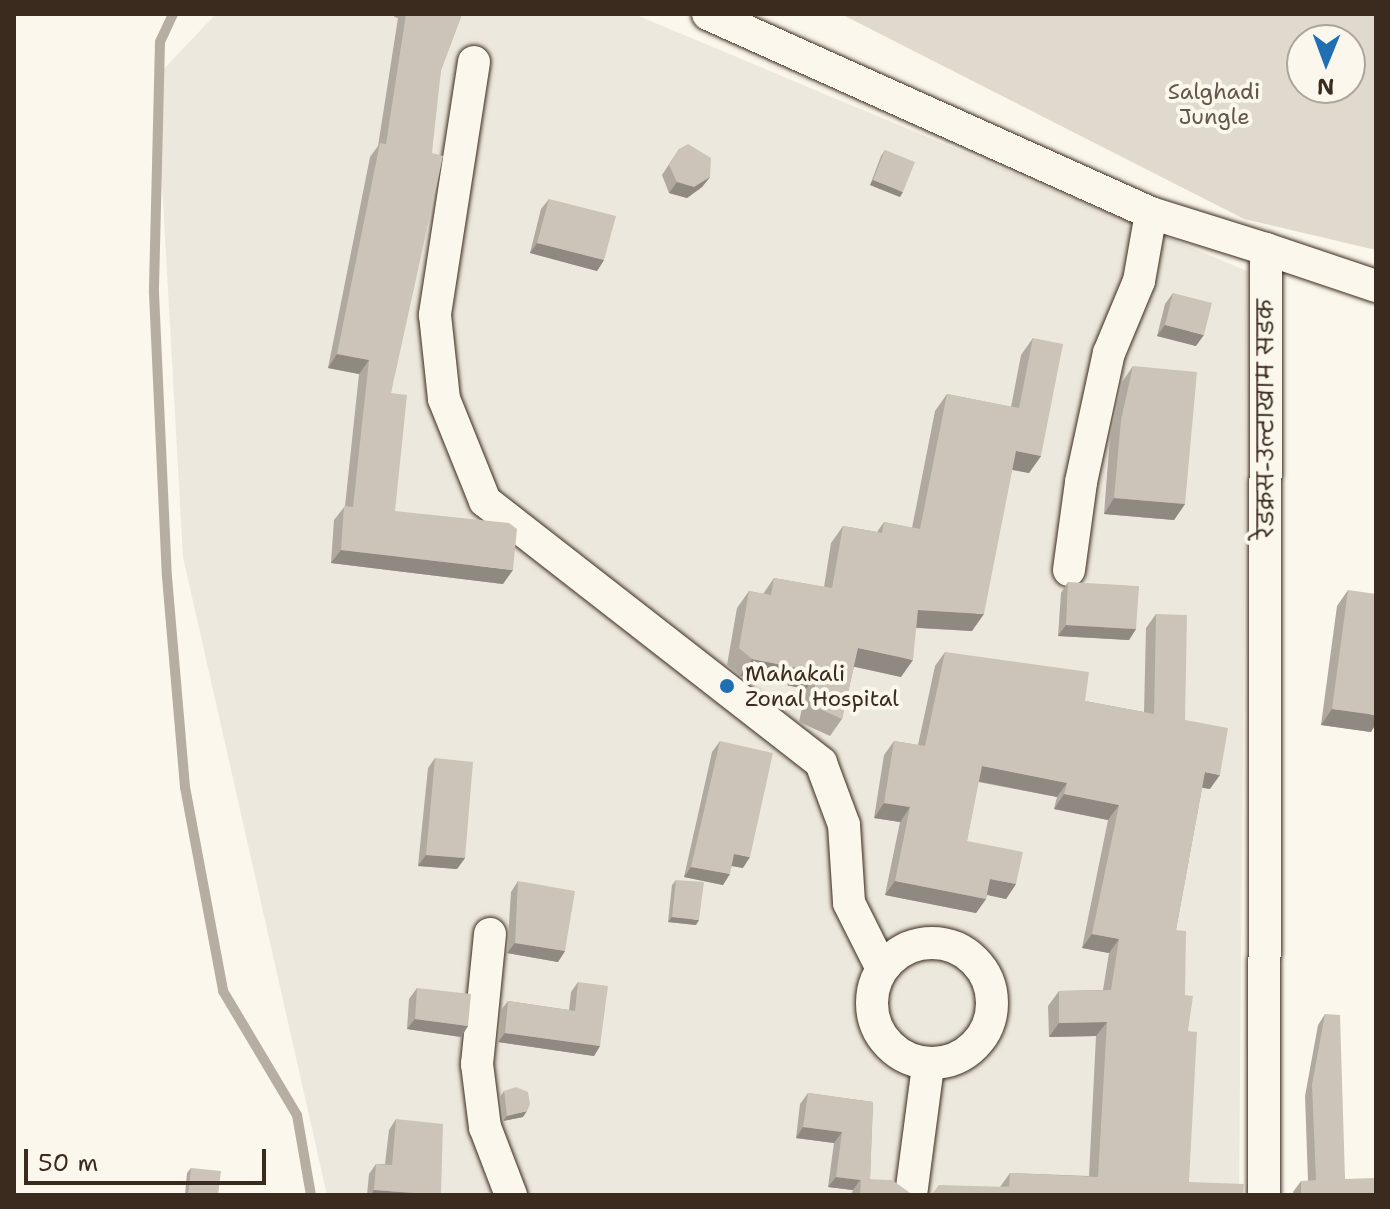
<!DOCTYPE html>
<meta charset="utf-8">
<style>
body{margin:0}
#map{position:relative;width:1390px;height:1209px;overflow:hidden;background:#fbf7ec;font-family:"Shantell Sans","Playpen Sans Deva",sans-serif}
div>[style]{position:absolute}
[style*='--x']{left:calc(var(--x)*1px);top:calc(var(--y)*1px);width:calc(var(--w)*1px);rotate:calc(var(--a)*1deg)}
.built>*{inset:0;background:#ede8dd}
.green>*{inset:0;background:#dfd9ce}
.stream>*{height:10px;margin:-5px;padding:0 5px;transform-origin:5px;border-radius:5px;background:#b6aea2}
.roads{filter:drop-shadow(0 0 2px #3b2a1e) drop-shadow(0 0 2px #3b2a1e)}
.minor>*{height:32px;margin:-16px;padding:0 16px;transform-origin:16px;border-radius:16px;background:#fbf7ec}
.minor>.ring{margin:-16px;padding:0;box-sizing:content-box;background:none;border:32px solid #fbf7ec;border-radius:50%}
.wall>*{inset:0;background:#afa99f}
.shaded-wall>*{inset:0;background:#8f8982}
.building>*{inset:0;background:#ccc4b9}
.dots>*{width:22px;height:22px;translate:-50% -50%;box-sizing:border-box;border:4px solid #fbf7ec;border-radius:50%}
span{translate:-50% -50%;white-space:nowrap;text-align:center;line-height:1.15;-webkit-text-stroke:8px #fbf7ec;paint-order:stroke}
.park-label{font-size:22px;color:#64564a}
.street-label{font-size:22px;color:#3b2a1e}
.poi-label{font-size:22px;color:#3b2a1e}
.left{translate:0 -50%;text-align:left}
.frame{position:absolute;inset:0;border:16px solid #3b2a1e;pointer-events:none}
.north{position:absolute;left:1286px;top:24px;width:80px;height:80px;box-sizing:border-box;background:#fbf7ec;border:2px solid #aea59a;border-radius:50%;rotate:181deg;font-size:22px;font-weight:700;line-height:32px;text-align:center;color:#3b2a1e}
.north::after{content:'';display:block;margin:auto;width:28px;height:36px;background:#1f6fb2;clip-path:polygon(50% 0,100% 100%,50% 72%,0 100%)}
.scale{position:absolute;left:24px;top:1149px;width:242px;height:36px;box-sizing:border-box;border:4px solid #3b2a1e;border-top:0;padding-left:10px;font-size:24px;line-height:28px;white-space:nowrap;color:#3b2a1e;-webkit-text-stroke:6px #fbf7ec;paint-order:stroke}
</style>
<div id="map">
<div class="built">
<div style="clip-path:polygon(216px 14px,634px 14px,1247px 271px,1239px 1195px,327px 1195px,183px 557px,156px 77px)"></div>
</div>
<div class="green">
<div style="clip-path:polygon(evenodd,841px 14px,1376px 14px,1376px 250px,1244px 219px,841px 14px,1302px 40px,1350px 40px,1350px 88px,1302px 88px,1302px 40px)"></div>
</div>
<div class="stream">
<div style="--x:173;--y:14;--w:31;--a:115"></div>
<div style="--x:160;--y:42;--w:251;--a:91.4"></div>
<div style="--x:154;--y:293;--w:284;--a:87.4"></div>
<div style="--x:167;--y:577;--w:211;--a:85.1"></div>
<div style="--x:185;--y:787;--w:208;--a:79.4"></div>
<div style="--x:223;--y:991;--w:144;--a:59.2"></div>
<div style="--x:297;--y:1115;--w:81;--a:80.1"></div>
</div>
<div class="roads">
<div class="minor">
<div style="--x:708;--y:14;--w:486;--a:24.2"></div>
<div style="--x:1151;--y:213;--w:121;--a:17.4"></div>
<div style="--x:1266;--y:249;--w:946;--a:90.12"></div>
<div style="--x:474;--y:62;--w:256;--a:98.8"></div>
<div style="--x:435;--y:315;--w:84;--a:83.9"></div>
<div style="--x:444;--y:399;--w:110;--a:68.1"></div>
<div style="--x:485;--y:501;--w:426;--a:37.9"></div>
<div style="--x:821;--y:763;--w:66;--a:69.6"></div>
<div style="--x:844;--y:825;--w:78;--a:86.3"></div>
<div style="--x:849;--y:903;--w:72;--a:63.4"></div>
<div style="--x:1266;--y:249;--w:116;--a:18.6"></div>
<div style="--x:1069;--y:570;--w:89;--a:-82.2"></div>
<div style="--x:1081;--y:482;--w:132;--a:-77.8"></div>
<div style="--x:1109;--y:353;--w:78;--a:-67.4"></div>
<div style="--x:1139;--y:281;--w:69;--a:-80"></div>
<div style="--x:490;--y:934;--w:131;--a:95.7"></div>
<div style="--x:477;--y:1064;--w:64;--a:82.8"></div>
<div style="--x:485;--y:1127;--w:73;--a:69.1"></div>
<div class="ring" style="left:872px;top:943px;width:88px;height:88px"></div>
<div style="--x:911;--y:1195;--w:130;--a:-82.5"></div>
</div>
</div>
<div class="wall">
<div style="clip-path:polygon(395px 14px,462px 14px,441px 70px,391px 393px,395px 511px,503px 584px,331px 563px,334px 520px,345px 506px,359px 374px,328px 368px,370px 157px,378px 146px,398px 18px,394px 17px)"></div>
<div style="clip-path:polygon(679px 149px,710px 177px,702px 187px,687px 198px,669px 193px,662px 175px)"></div>
<div style="clip-path:polygon(885px 150px,900px 197px,870px 185px,881px 156px)"></div>
<div style="clip-path:polygon(549px 199px,604px 260px,597px 271px,530px 253px,541px 209px)"></div>
<div style="clip-path:polygon(1173px 293px,1196px 346px,1157px 336px,1165px 304px)"></div>
<div style="clip-path:polygon(1033px 338px,1041px 456px,1029px 473px,1012px 470px,972px 631px,916px 628px,901px 677px,854px 666px,842px 719px,830px 736px,799px 722px,806px 689px,740px 676px,727px 665px,737px 608px,749px 591px,763px 594px,774px 578px,824px 587px,831px 543px,843px 526px,877px 532px,884px 522px,912px 528px,935px 411px,947px 394px,1011px 407px,1021px 355px)"></div>
<div style="clip-path:polygon(1133px 366px,1185px 504px,1174px 520px,1104px 514px,1110px 436px,1122px 382px)"></div>
<div style="clip-path:polygon(1068px 582px,1136px 629px,1129px 640px,1058px 636px,1061px 593px)"></div>
<div style="clip-path:polygon(1348px 590px,1371px 732px,1321px 725px,1337px 606px)"></div>
<div style="clip-path:polygon(1156px 614px,1185px 720px,1210px 789px,1202px 788px,1176px 930px,1185px 995px,1188px 1031px,1189px 1182px,1000px 1187px,1010px 1173px,1089px 1176px,1096px 1036px,1049px 1037px,1048px 1006px,1059px 991px,1103px 990px,1109px 953px,1082px 948px,1108px 820px,1054px 809px,1057px 797px,978px 782px,967px 841px,1016px 884px,1006px 899px,987px 895px,986px 899px,976px 913px,885px 895px,900px 822px,874px 818px,884px 755px,894px 741px,918px 745px,935px 666px,945px 652px,1085px 701px,1144px 712px,1146px 628px)"></div>
<div style="clip-path:polygon(720px 741px,743px 868px,732px 866px,723px 885px,684px 877px,712px 752px)"></div>
<div style="clip-path:polygon(435px 758px,465px 858px,457px 869px,418px 866px,428px 768px)"></div>
<div style="clip-path:polygon(676px 880px,696px 925px,668px 922px,672px 885px)"></div>
<div style="clip-path:polygon(518px 881px,565px 951px,558px 962px,507px 953px,511px 892px)"></div>
<div style="clip-path:polygon(578px 982px,600px 1046px,594px 1056px,498px 1042px,501px 1010px,508px 1001px,569px 1010px,571px 992px)"></div>
<div style="clip-path:polygon(417px 988px,468px 1026px,461px 1037px,407px 1029px,409px 999px)"></div>
<div style="clip-path:polygon(1325px 1014px,1345px 1179px,1376px 1195px,1294px 1195px,1293px 1192px,1301px 1181px,1308px 1181px,1305px 1096px,1318px 1025px)"></div>
<div style="clip-path:polygon(504px 1091px,523px 1117px,503px 1121px,500px 1097px)"></div>
<div style="clip-path:polygon(808px 1093px,873px 1102px,870px 1179px,913px 1195px,851px 1195px,853px 1190px,828px 1187px,834px 1143px,796px 1138px,800px 1104px)"></div>
<div style="clip-path:polygon(396px 1119px,440px 1195px,367px 1195px,369px 1174px,376px 1164px,385px 1164px,389px 1130px)"></div>
<div style="clip-path:polygon(191px 1168px,218px 1195px,185px 1195px,187px 1173px)"></div>
</div>
<div class="shaded-wall">
<div style="clip-path:polygon(710px 177px,702px 187px,687px 198px,669px 193px,677px 182px)"></div>
<div style="clip-path:polygon(873px 180px,903px 192px,900px 197px,870px 185px)"></div>
<div style="clip-path:polygon(537px 243px,604px 260px,597px 271px,530px 253px)"></div>
<div style="clip-path:polygon(1165px 325px,1204px 335px,1196px 346px,1157px 336px)"></div>
<div style="clip-path:polygon(337px 354px,369px 360px,359px 374px,328px 368px)"></div>
<div style="clip-path:polygon(1016px 451px,1041px 456px,1029px 473px,1004px 468px)"></div>
<div style="clip-path:polygon(1114px 498px,1185px 504px,1174px 520px,1104px 514px)"></div>
<div style="clip-path:polygon(341px 550px,513px 570px,503px 584px,331px 563px)"></div>
<div style="clip-path:polygon(918px 610px,984px 614px,972px 631px,906px 627px)"></div>
<div style="clip-path:polygon(1066px 625px,1136px 629px,1129px 640px,1058px 636px)"></div>
<div style="clip-path:polygon(858px 648px,913px 660px,901px 677px,846px 665px)"></div>
<div style="clip-path:polygon(752px 659px,818px 672px,806px 689px,740px 676px)"></div>
<div style="clip-path:polygon(1332px 709px,1376px 715px,1376px 724px,1371px 732px,1321px 725px)"></div>
<div style="clip-path:polygon(982px 766px,1067px 783px,1057px 797px,972px 780px)"></div>
<div style="clip-path:polygon(1205px 772px,1220px 775px,1210px 789px,1195px 786px)"></div>
<div style="clip-path:polygon(1064px 794px,1119px 805px,1108px 820px,1054px 809px)"></div>
<div style="clip-path:polygon(884px 803px,910px 807px,900px 822px,874px 818px)"></div>
<div style="clip-path:polygon(734px 854px,750px 857px,743px 868px,727px 865px)"></div>
<div style="clip-path:polygon(426px 855px,465px 858px,457px 869px,418px 866px)"></div>
<div style="clip-path:polygon(691px 867px,730px 874px,723px 885px,684px 877px)"></div>
<div style="clip-path:polygon(990px 879px,1016px 884px,1006px 899px,979px 893px)"></div>
<div style="clip-path:polygon(895px 881px,986px 899px,976px 913px,885px 895px)"></div>
<div style="clip-path:polygon(672px 917px,699px 920px,696px 925px,668px 922px)"></div>
<div style="clip-path:polygon(1092px 934px,1119px 939px,1109px 953px,1082px 948px)"></div>
<div style="clip-path:polygon(515px 943px,565px 951px,558px 962px,507px 953px)"></div>
<div style="clip-path:polygon(415px 1019px,468px 1026px,461px 1037px,407px 1029px)"></div>
<div style="clip-path:polygon(1107px 1022px,1096px 1036px,1049px 1037px,1059px 1023px)"></div>
<div style="clip-path:polygon(505px 1033px,600px 1046px,594px 1056px,498px 1042px)"></div>
<div style="clip-path:polygon(527px 1111px,523px 1117px,503px 1121px,507px 1116px)"></div>
<div style="clip-path:polygon(803px 1127px,842px 1132px,834px 1143px,796px 1138px)"></div>
<div style="clip-path:polygon(836px 1177px,860px 1180px,853px 1190px,828px 1187px)"></div>
<div style="clip-path:polygon(374px 1190px,440px 1195px,371px 1195px)"></div>
</div>
<div class="building">
<div style="clip-path:polygon(406px 14px,462px 14px,441px 70px,432px 153px,443px 156px,391px 393px,407px 395px,395px 511px,509px 523px,517px 529px,513px 570px,341px 550px,344px 506px,353px 507px,369px 360px,337px 354px,380px 143px,386px 144px)"></div>
<div style="clip-path:polygon(688px 144px,711px 158px,710px 177px,694px 187px,677px 182px,669px 165px,679px 149px)"></div>
<div style="clip-path:polygon(885px 150px,915px 162px,903px 192px,873px 180px)"></div>
<div style="clip-path:polygon(549px 199px,616px 216px,604px 260px,537px 243px)"></div>
<div style="clip-path:polygon(1173px 293px,1212px 303px,1204px 335px,1165px 325px)"></div>
<div style="clip-path:polygon(1033px 338px,1063px 344px,1041px 456px,1016px 451px,984px 614px,918px 610px,913px 660px,858px 648px,842px 719px,811px 705px,818px 672px,752px 659px,739px 648px,749px 591px,771px 595px,774px 578px,832px 588px,843px 526px,882px 533px,884px 522px,920px 529px,947px 394px,1019px 408px)"></div>
<div style="clip-path:polygon(1133px 366px,1197px 372px,1185px 504px,1114px 498px,1121px 420px)"></div>
<div style="clip-path:polygon(1068px 582px,1139px 586px,1136px 629px,1066px 625px)"></div>
<div style="clip-path:polygon(1348px 590px,1376px 594px,1376px 715px,1332px 709px)"></div>
<div style="clip-path:polygon(1156px 614px,1187px 615px,1185px 720px,1228px 728px,1220px 775px,1205px 772px,1176px 930px,1186px 931px,1185px 995px,1193px 996px,1188px 1031px,1197px 1032px,1189px 1182px,1244px 1184px,1243px 1195px,931px 1195px,939px 1185px,1009px 1187px,1010px 1173px,1098px 1177px,1107px 1022px,1059px 1023px,1059px 991px,1111px 990px,1119px 939px,1092px 934px,1119px 805px,1064px 794px,1067px 783px,982px 766px,967px 841px,1023px 852px,1016px 884px,990px 879px,986px 899px,895px 881px,910px 807px,884px 803px,894px 741px,925px 746px,945px 652px,1089px 672px,1085px 701px,1154px 714px)"></div>
<div style="clip-path:polygon(720px 741px,773px 753px,750px 857px,734px 854px,730px 874px,691px 867px)"></div>
<div style="clip-path:polygon(435px 758px,473px 762px,465px 858px,426px 855px)"></div>
<div style="clip-path:polygon(676px 880px,704px 882px,699px 920px,672px 917px)"></div>
<div style="clip-path:polygon(518px 881px,575px 891px,565px 951px,515px 943px)"></div>
<div style="clip-path:polygon(578px 982px,608px 986px,600px 1046px,505px 1033px,508px 1001px,575px 1011px)"></div>
<div style="clip-path:polygon(417px 988px,471px 994px,468px 1026px,415px 1019px)"></div>
<div style="clip-path:polygon(1325px 1014px,1340px 1015px,1345px 1179px,1376px 1178px,1376px 1195px,1301px 1195px,1301px 1181px,1316px 1180px,1312px 1085px)"></div>
<div style="clip-path:polygon(516px 1087px,528px 1092px,530px 1104px,527px 1111px,507px 1116px,504px 1091px)"></div>
<div style="clip-path:polygon(808px 1093px,873px 1102px,870px 1179px,861px 1180px,836px 1177px,842px 1132px,803px 1127px)"></div>
<div style="clip-path:polygon(396px 1119px,443px 1124px,441px 1195px,374px 1190px,376px 1164px,392px 1165px)"></div>
<div style="clip-path:polygon(191px 1168px,221px 1171px,218px 1195px,188px 1194px)"></div>
<div style="clip-path:polygon(861px 1179px,892px 1180px,913px 1195px,860px 1195px)"></div>
</div>
<div class="dots">
<div style="left:727px;top:686px;background:#1f6fb2"></div>
</div>
<div class="park-label">
<span style="left:1214px;top:104px">Salghadi<br>Jungle</span>
</div>
<div class="street-label">
<span style="left:1266px;top:419px;rotate:-90deg">रेडक्रस-उल्टाखाम सडक</span>
</div>
<div class="poi-label">
<span class="left" style="left:745px;top:686px">Mahakali<br>Zonal Hospital</span>
</div>
<div class="frame"></div>
<div class="north">N</div>
<div class="scale">50 m</div>
</div>
